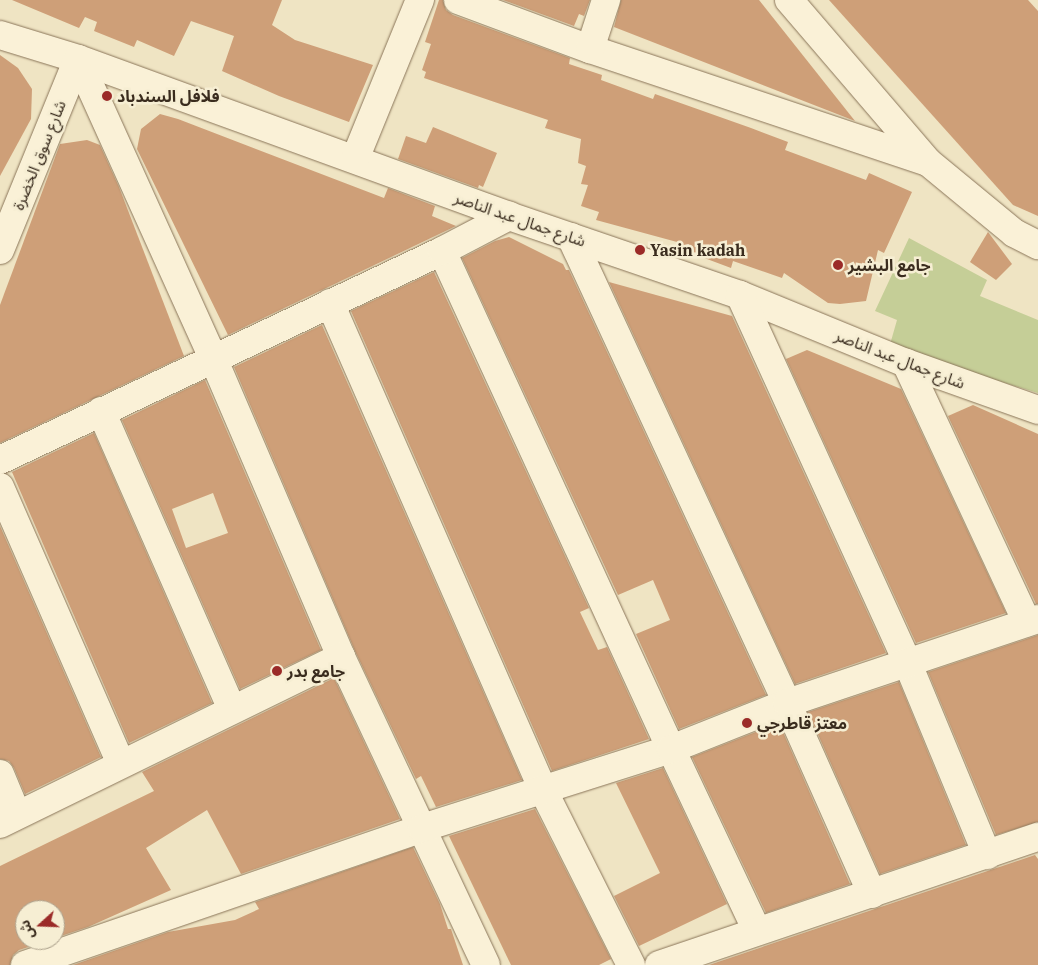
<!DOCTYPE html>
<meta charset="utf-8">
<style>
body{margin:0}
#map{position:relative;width:1038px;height:965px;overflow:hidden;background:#efe4c3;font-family:"IBM Plex Serif","Noto Sans Arabic",serif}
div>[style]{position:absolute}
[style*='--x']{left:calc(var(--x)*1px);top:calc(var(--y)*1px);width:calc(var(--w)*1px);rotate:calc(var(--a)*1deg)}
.green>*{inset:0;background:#c5ce97}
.building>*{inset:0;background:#ce9f78}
.roads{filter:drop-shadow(0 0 1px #8a7559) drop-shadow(0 0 1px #8a7559)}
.minor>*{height:28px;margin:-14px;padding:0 14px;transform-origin:14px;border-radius:14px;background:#faf1d7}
.dots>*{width:14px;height:14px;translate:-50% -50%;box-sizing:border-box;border:2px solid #f6eed3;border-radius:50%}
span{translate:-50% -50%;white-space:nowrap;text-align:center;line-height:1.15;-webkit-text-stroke:5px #f6eed3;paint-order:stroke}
.poi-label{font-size:16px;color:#3a2c1e;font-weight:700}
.left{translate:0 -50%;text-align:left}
.street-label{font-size:16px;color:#3a2c1e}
.north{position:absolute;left:15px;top:900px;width:50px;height:50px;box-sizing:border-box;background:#f6eed3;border:1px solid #aba08b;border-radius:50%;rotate:250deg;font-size:14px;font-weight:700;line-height:20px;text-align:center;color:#3a2c1e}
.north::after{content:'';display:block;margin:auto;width:18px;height:22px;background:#9b2b28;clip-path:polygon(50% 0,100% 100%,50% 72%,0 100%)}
</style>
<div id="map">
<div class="green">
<div style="clip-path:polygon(909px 238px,987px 280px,980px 296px,1038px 320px,1038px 393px,889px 348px,897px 320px,875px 311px)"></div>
</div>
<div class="building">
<div style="clip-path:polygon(12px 0,282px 0,272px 25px,295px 40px,373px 65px,349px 122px,279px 96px,222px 71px,234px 36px,191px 21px,174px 56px,137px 40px,134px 47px,94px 31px,97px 22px,85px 17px,79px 28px)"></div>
<div style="clip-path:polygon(439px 0,443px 0,446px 10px,453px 15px,570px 58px,569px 64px,602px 75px,601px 80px,653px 99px,655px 94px,751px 128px,788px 142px,785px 150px,866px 180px,869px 173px,912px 192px,884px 253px,878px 250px,866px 301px,840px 304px,828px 303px,784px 273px,782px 278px,733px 261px,731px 268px,675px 247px,677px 242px,596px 220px,599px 212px,581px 206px,588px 185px,581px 184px,586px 166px,578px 163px,581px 139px,545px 128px,548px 120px,424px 78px,426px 72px,422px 70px,431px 44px,425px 42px)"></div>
<div style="clip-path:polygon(503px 0,590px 0,584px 16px,579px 14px,574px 26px)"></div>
<div style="clip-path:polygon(621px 0,759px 0,855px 121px,614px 27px)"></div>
<div style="clip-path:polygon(829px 0,1028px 0,1038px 11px,1038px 216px,1013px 205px)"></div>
<div style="clip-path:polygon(0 55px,18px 68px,32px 89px,31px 119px,0 176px)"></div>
<div style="clip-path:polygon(160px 114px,178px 119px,384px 198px,388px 188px,435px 206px,432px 216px,456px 226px,228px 335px,137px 149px,141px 129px)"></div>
<div style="clip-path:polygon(433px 127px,497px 153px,483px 187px,479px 185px,478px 188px,398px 159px,406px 136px,426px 143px)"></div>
<div style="clip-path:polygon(87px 140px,100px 145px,119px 187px,184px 356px,0 443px,0 305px,60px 144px)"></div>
<div style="clip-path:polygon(988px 232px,1012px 264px,996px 280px,970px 262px)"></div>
<div style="clip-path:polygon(509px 237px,563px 264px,566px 270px,569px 270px,766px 695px,679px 729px,636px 634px,670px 620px,653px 580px,618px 595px,462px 258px,495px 241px)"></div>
<div style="clip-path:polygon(434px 272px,589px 608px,580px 612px,598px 650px,607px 647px,649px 739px,552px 771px,351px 311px)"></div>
<div style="clip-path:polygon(609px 282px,732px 316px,886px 653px,795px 684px)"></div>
<div style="clip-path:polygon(322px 325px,522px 780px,436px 807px,421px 776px,416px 779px,355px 651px,234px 367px)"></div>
<div style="clip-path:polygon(807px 350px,901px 389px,1006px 613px,916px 643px,786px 359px)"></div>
<div style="clip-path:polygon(evenodd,205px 380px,321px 650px,240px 689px,122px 420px,205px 380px,213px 493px,228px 533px,186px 548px,172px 509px,213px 493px)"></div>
<div style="clip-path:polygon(973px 405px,1038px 434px,1038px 604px,1036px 604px,948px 416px)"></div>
<div style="clip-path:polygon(94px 433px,212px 703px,129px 743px,12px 472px)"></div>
<div style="clip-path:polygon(0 526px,101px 757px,25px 794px,14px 768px,9px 761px,0 759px)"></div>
<div style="clip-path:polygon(1038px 635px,1038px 822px,996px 835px,928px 672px)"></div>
<div style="clip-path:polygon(334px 678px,400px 819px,241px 874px,207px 810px,146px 848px,171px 890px,88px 927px,55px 938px,55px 910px,25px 910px,25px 940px,50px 940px,19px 950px,13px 955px,10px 965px,0 965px,0 866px,154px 791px,142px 772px)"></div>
<div style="clip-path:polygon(899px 682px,966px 845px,880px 874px,808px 712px)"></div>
<div style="clip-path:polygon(779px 723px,850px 884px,766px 913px,692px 757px)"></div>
<div style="clip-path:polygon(663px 768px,727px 904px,639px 946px,614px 896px,660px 873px,616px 783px)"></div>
<div style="clip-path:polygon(535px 809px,611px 959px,599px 965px,511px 965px,449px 836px)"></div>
<div style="clip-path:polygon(413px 847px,440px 904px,448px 929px,451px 929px,463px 965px,73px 965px,168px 932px,235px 920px,259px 909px,255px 902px)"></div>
<div style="clip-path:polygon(1035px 855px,1038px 859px,1038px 965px,709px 965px)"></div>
</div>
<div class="roads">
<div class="minor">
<div style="--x:458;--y:0;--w:141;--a:20.4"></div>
<div style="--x:590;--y:49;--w:356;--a:18.5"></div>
<div style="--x:789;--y:0;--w:213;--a:49.4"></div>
<div style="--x:928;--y:162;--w:112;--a:39.5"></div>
<div style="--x:1014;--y:233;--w:27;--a:27"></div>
<div style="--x:0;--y:35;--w:82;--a:17.1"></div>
<div style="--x:78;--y:59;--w:459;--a:20"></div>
<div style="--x:509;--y:216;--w:244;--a:18.9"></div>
<div style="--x:740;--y:295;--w:179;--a:22.3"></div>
<div style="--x:906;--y:363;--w:140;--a:19.6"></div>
<div style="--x:590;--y:49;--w:52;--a:-71.9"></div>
<div style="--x:78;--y:59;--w:328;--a:65.7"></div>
<div style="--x:213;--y:358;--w:325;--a:66.8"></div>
<div style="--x:341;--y:657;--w:340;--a:64.8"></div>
<div style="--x:355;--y:159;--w:172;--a:-67.8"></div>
<div style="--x:571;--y:237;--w:514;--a:65.13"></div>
<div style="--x:787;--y:703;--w:209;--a:66"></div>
<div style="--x:0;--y:250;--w:206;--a:-67.8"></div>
<div style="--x:442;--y:251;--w:548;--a:65.31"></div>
<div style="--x:671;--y:749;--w:201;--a:64.7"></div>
<div style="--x:740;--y:295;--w:405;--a:65.5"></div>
<div style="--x:908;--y:664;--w:207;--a:67.5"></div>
<div style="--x:330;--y:303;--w:532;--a:66.38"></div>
<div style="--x:543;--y:790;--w:196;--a:63.3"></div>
<div style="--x:906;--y:363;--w:286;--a:65"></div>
<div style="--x:101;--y:411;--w:326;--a:66.3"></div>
<div style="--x:0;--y:460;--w:489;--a:-25.3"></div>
<div style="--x:442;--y:251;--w:76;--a:-27.6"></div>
<div style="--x:0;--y:487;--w:302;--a:66.4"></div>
<div style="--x:0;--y:774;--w:44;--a:67.5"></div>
<div style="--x:0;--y:824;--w:380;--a:-26.1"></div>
<div style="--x:25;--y:965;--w:420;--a:-19"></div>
<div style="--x:422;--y:828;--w:261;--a:-17.6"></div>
<div style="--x:671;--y:749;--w:125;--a:-21.6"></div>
<div style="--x:787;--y:703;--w:265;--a:-18.5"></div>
<div style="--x:659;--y:965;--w:400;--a:-18.7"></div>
</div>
</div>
<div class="dots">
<div style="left:107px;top:96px;background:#9b2b28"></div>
<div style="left:640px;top:250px;background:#9b2b28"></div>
<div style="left:838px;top:265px;background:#9b2b28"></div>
<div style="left:277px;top:671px;background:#9b2b28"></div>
<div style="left:747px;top:723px;background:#9b2b28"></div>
</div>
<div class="poi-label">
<span class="left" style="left:117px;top:96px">فلافل السندباد</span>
<span class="left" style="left:650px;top:250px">Yasin kadah</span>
<span class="left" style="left:848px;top:265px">جامع البشير</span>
<span class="left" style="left:287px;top:671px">جامع بدر</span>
<span class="left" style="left:757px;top:723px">معتز قاطرجي</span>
</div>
<div class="street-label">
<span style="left:39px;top:155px;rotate:-68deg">شارع سوق الخضرة</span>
<span style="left:520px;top:219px;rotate:19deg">شارع جمال عبد الناصر</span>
<span style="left:900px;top:359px;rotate:21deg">شارع جمال عبد الناصر</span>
</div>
<div class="north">ش</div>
</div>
